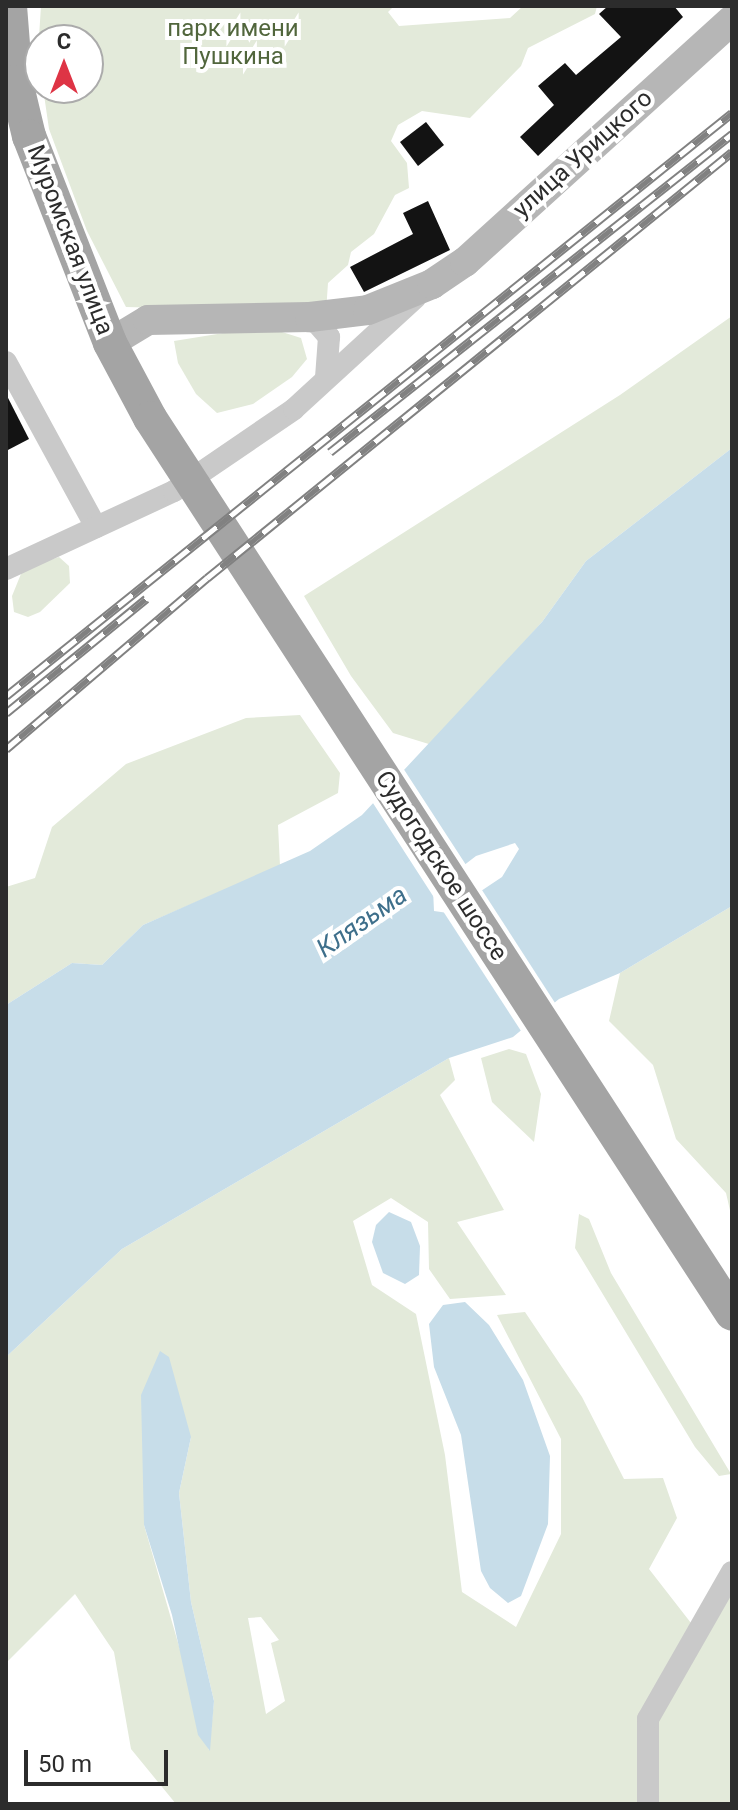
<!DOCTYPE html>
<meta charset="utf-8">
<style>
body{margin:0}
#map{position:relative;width:738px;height:1810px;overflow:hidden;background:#fff;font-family:Roboto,sans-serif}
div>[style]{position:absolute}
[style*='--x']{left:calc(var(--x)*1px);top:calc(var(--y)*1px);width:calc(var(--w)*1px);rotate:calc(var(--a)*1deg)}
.green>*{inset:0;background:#e3eada}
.water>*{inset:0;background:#c7dde9}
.pier>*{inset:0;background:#fff}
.building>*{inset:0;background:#131313}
.street>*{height:22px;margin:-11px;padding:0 11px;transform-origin:11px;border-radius:11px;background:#c9c9c9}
.secondary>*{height:30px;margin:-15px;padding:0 15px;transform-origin:15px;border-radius:15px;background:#b6b6b6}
.primary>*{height:34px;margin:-17px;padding:0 17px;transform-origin:17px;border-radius:17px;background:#a4a4a4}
.rail>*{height:9px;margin-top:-4.5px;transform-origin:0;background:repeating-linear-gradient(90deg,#fff 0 18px,#818181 0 36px);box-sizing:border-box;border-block:2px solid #818181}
span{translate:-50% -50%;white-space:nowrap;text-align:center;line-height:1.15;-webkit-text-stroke:8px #fff;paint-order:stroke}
.park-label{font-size:24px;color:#51663c}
.street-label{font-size:24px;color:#2c2c2c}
.water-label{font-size:26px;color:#3e6f8b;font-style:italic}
.frame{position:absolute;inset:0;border:8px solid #2c2c2c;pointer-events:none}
.north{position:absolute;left:24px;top:24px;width:80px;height:80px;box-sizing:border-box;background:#fff;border:2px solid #ababab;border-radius:50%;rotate:0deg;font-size:22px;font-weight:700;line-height:32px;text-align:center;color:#2c2c2c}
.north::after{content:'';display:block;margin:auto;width:28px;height:36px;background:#de3445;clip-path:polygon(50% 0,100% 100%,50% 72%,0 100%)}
.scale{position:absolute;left:24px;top:1750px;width:144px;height:36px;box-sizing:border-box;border:4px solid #2c2c2c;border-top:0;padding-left:10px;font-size:24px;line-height:28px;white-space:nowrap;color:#2c2c2c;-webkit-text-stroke:6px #fff;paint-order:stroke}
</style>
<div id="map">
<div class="green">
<div style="clip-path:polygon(41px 6px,394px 6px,388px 12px,399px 26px,510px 18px,523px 6px,597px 6px,595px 14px,528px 48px,521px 66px,470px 118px,422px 111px,398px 125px,391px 141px,407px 163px,409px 188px,395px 195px,374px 234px,351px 252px,348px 265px,328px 283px,326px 312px,126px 307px,87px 231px,49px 129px,43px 88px,88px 88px,88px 40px,40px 40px,40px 64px,38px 52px)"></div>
<div style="clip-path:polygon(732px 316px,732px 448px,586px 561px,542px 622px,432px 745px,393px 733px,351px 676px,304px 596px,620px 395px)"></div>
<div style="clip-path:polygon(236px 331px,282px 332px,301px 338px,307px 359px,292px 377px,253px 404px,217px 413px,196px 394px,178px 363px,174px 341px)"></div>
<div style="clip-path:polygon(59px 557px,69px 566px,70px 583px,40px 612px,28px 617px,14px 612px,12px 596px,23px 569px)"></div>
<div style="clip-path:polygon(300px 715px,340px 773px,338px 793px,278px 825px,280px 866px,143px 925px,102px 965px,72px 963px,6px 1005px,6px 887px,35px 878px,52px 827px,126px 764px,246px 718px)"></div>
<div style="clip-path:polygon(732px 906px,732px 1219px,726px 1193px,676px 1139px,653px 1065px,609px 1021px,620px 973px)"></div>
<div style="clip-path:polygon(509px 1049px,526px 1054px,541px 1094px,534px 1142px,492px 1102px,481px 1058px)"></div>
<div style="clip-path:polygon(evenodd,449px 1058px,455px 1080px,440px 1095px,504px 1210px,457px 1222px,506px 1295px,450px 1299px,429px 1269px,428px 1222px,391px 1198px,353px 1221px,372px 1285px,416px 1314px,445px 1455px,462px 1592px,516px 1627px,561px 1534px,561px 1439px,497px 1315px,525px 1312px,582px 1397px,624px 1479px,663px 1478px,677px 1518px,649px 1569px,698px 1632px,732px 1591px,732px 1804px,176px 1804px,131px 1749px,114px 1652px,75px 1594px,6px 1663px,6px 1357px,122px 1249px,449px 1058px,191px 1437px,179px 1493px,191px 1602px,214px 1701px,209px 1750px,144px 1525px,191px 1437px,449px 1058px,248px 1618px,261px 1617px,279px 1640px,271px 1643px,285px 1701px,266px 1714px,248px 1618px)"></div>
<div style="clip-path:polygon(579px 1214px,589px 1219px,611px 1273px,731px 1474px,719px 1476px,695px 1447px,575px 1248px)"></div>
</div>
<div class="water">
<div style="clip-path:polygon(evenodd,732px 448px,732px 906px,620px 973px,559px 999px,513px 1037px,449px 1058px,122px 1249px,6px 1357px,6px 1005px,72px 963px,102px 965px,143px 925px,310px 851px,362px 815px,542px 622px,586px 561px,732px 448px,515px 843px,519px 849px,502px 877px,448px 913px,434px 911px,433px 889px,476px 856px,515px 843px)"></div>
<div style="clip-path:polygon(389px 1212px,411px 1222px,420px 1246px,419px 1275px,405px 1284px,383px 1273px,372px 1242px,376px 1225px)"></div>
<div style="clip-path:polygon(465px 1302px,489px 1325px,523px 1380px,550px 1456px,548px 1524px,521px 1596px,508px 1603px,490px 1588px,481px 1571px,461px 1435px,434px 1367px,429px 1324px,443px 1305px)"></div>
<div style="clip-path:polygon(160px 1351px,169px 1357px,191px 1437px,179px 1493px,191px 1602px,214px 1701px,210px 1751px,198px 1735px,172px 1615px,144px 1525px,141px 1395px)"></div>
</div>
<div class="pier">
<div style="clip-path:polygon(403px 768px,468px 868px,437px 892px,435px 899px,371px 800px)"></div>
<div style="clip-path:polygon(480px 887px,557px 1006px,523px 1034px,441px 908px)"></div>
</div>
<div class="building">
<div style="clip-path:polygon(608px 6px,674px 6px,683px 17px,538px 156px,520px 137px,554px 105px,538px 86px,565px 63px,576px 75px,621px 37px,599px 14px)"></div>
<div style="clip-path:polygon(426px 122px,444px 145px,418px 166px,400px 142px)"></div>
<div style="clip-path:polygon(428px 201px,450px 250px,364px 292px,350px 267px,413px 234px,403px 213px)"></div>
<div style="clip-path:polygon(6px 394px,29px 439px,6px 451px)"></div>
</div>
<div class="street">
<div style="--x:297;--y:320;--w:19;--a:6"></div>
<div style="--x:316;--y:322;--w:20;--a:49"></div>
<div style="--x:329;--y:337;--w:41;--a:94.2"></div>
<div style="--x:6;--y:362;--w:188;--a:61.4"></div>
<div style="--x:6;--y:569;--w:185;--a:-24.9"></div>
<div style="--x:174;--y:491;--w:145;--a:-34.3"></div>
<div style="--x:294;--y:409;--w:164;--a:-42.5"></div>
<div style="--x:648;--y:1804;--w:85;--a:-90"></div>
<div style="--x:648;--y:1719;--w:169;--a:-60.3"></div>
</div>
<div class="secondary">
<div style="--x:110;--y:343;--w:44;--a:-31.2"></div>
<div style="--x:148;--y:320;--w:162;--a:-1.1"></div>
<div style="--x:310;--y:317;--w:58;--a:-6.9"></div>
<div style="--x:368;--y:310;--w:69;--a:-22.1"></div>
<div style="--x:432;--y:284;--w:40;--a:-34"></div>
<div style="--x:465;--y:262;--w:360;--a:-42.2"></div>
</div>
<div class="primary">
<div style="--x:10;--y:6;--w:76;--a:85.5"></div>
<div style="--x:16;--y:82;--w:56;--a:76.5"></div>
<div style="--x:29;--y:136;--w:222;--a:68.6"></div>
<div style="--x:110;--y:343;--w:85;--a:61.9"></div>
<div style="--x:150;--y:418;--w:1068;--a:56.99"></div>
</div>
<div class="rail">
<div style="--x:330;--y:452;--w:513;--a:-38.35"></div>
<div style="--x:6;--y:696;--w:931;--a:-38.77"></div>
<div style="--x:6;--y:713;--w:181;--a:-39.2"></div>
<div style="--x:6;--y:749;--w:264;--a:-40.4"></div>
<div style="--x:207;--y:578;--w:676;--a:-39.06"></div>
</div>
<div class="park-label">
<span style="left:233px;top:43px">парк имени<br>Пушкина</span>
</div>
<div class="street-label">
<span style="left:583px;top:154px;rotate:-42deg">улица Урицкого</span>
<span style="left:70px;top:240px;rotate:69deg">Муромская улица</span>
<span style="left:441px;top:866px;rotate:57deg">Судогодское шоссе</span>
</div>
<div class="water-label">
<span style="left:362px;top:922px;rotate:-35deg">Клязьма</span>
</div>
<div class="frame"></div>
<div class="north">С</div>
<div class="scale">50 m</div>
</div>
